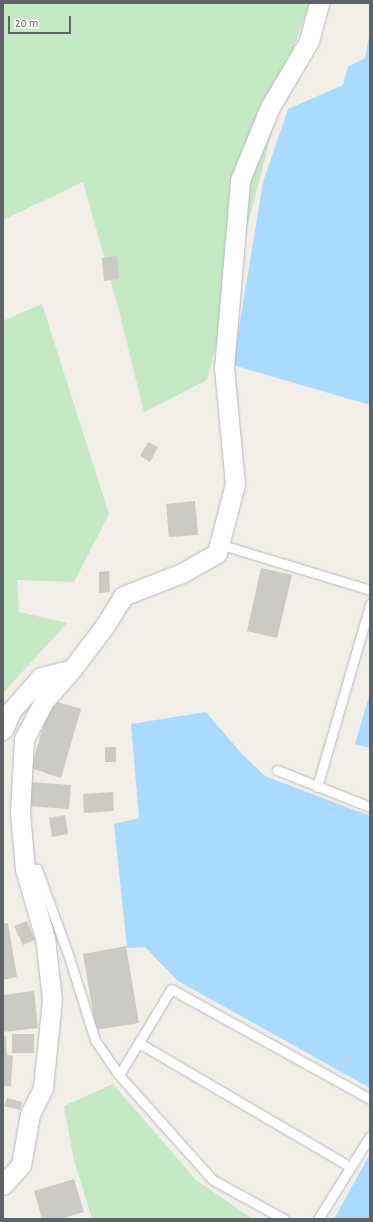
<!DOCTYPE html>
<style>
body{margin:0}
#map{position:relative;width:373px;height:1222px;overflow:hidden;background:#f1efe8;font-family:"Alegreya Sans",sans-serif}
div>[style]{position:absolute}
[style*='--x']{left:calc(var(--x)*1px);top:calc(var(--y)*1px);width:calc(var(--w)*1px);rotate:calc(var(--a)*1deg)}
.green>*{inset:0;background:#c5e8c5}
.water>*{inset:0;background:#aadaff}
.building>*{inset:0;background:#cccac5}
.roads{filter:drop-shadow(0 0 1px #b5b8bc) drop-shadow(0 0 1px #b5b8bc)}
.service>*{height:9px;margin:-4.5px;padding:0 4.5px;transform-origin:4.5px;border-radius:4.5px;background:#fff}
.minor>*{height:19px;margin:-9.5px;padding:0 9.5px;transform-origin:9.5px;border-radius:9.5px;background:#fff}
span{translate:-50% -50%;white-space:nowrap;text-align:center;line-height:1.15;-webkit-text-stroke:3px #fff;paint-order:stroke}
.frame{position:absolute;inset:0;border:4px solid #5f6368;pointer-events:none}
.scale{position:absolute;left:8px;top:16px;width:63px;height:18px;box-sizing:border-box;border:2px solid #5f6368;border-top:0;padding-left:5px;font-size:12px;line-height:14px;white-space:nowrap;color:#5f6368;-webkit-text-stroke:3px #fff;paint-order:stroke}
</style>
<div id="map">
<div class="green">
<div style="clip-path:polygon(3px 3px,310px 3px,295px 44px,207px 380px,144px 412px,117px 303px,83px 182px,3px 220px)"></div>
<div style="clip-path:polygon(42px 304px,109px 514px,74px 582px,17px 580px,19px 612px,67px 623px,4px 692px,3px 321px)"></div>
<div style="clip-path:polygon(113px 1084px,196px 1180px,253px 1219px,92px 1219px,74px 1160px,64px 1106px)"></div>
</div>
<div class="water">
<div style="clip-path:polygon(370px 31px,370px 405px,233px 365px,263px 182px,288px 109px,343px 85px,348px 67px,365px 58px)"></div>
<div style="clip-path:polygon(370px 693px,370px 748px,355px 744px)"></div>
<div style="clip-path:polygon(206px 712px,242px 754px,265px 776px,370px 816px,370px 1088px,178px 981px,145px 947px,127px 948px,114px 824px,139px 818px,131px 724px)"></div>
<div style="clip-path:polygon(370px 1154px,370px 1219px,334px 1219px)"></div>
</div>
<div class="building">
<div style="clip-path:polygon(117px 256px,119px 279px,104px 281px,102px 258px)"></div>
<div style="clip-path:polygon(148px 442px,158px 447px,150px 462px,140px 456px)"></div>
<div style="clip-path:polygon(195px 501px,198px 535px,169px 537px,166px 504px)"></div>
<div style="clip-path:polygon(261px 568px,292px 575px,277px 638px,247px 631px)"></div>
<div style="clip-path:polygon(109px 571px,110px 592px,99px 593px,99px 572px)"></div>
<div style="clip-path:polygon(51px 700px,81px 709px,61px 778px,31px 768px)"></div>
<div style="clip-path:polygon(105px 747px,116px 747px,116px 762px,105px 762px)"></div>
<div style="clip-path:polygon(29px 782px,71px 785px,69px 809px,27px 806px)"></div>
<div style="clip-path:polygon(113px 792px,114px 811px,84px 813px,83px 794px)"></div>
<div style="clip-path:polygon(65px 815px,68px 834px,52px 837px,49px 818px)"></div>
<div style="clip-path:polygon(27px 921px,35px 940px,23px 945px,14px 926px)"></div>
<div style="clip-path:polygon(8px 923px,17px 977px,3px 980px,3px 924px)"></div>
<div style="clip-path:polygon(126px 946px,139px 1023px,96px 1030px,83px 954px)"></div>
<div style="clip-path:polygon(34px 991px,38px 1028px,3px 1032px,3px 995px)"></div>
<div style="clip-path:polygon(12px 1034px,34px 1034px,34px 1053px,12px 1053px)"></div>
<div style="clip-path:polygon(6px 1036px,7px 1055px,13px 1056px,11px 1086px,3px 1086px,3px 1037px)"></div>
<div style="clip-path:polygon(7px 1098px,22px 1102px,20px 1110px,4px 1106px)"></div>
<div style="clip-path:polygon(74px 1179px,84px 1212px,60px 1219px,42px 1219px,34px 1191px)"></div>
</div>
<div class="roads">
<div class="service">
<div style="--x:219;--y:544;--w:158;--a:16.9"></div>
<div style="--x:277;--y:770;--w:100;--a:21.7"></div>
<div style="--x:317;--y:787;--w:191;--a:-73.8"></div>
<div style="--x:25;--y:869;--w:12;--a:0"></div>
<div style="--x:37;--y:869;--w:94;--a:70"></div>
<div style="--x:69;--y:957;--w:87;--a:72.6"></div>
<div style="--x:95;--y:1040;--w:42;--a:55.6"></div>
<div style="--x:119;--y:1075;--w:141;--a:48.2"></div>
<div style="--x:213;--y:1180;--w:81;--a:28.8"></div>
<div style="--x:139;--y:1043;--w:245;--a:30.4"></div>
<div style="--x:119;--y:1075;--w:100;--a:-58.8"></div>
<div style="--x:171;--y:989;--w:227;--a:28.9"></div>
<div style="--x:318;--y:1219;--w:98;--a:-57.9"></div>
</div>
<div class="minor">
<div style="--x:3;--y:730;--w:21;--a:-67"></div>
<div style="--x:11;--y:711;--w:45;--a:-48.6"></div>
<div style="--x:41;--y:677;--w:32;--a:-14"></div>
<div style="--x:3;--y:1185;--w:27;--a:-48"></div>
<div style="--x:21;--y:1165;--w:52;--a:-80"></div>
<div style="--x:30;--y:1114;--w:29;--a:-63"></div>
<div style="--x:43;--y:1088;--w:88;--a:-84.2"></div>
<div style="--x:52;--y:1000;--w:62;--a:-96.4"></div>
<div style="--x:45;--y:938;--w:72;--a:-106.2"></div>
<div style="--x:25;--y:869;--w:56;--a:-95.1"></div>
<div style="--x:20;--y:813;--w:74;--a:-86.9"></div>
<div style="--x:24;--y:739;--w:43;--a:-62.2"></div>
<div style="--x:44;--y:701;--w:43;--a:-48.8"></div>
<div style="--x:72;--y:669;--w:53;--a:-52.7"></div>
<div style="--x:104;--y:627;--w:36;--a:-58"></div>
<div style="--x:123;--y:596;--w:63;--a:-21.3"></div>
<div style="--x:182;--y:573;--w:40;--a:-29.7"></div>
<div style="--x:217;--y:553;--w:71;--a:-75.4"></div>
<div style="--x:235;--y:484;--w:117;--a:-95.4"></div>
<div style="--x:224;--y:368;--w:189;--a:-85.1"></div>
<div style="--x:240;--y:180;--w:79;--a:-67.7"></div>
<div style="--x:270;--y:107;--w:77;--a:-59.4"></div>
<div style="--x:309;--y:41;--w:39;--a:-75"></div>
</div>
</div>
<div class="frame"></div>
<div class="scale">20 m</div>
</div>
